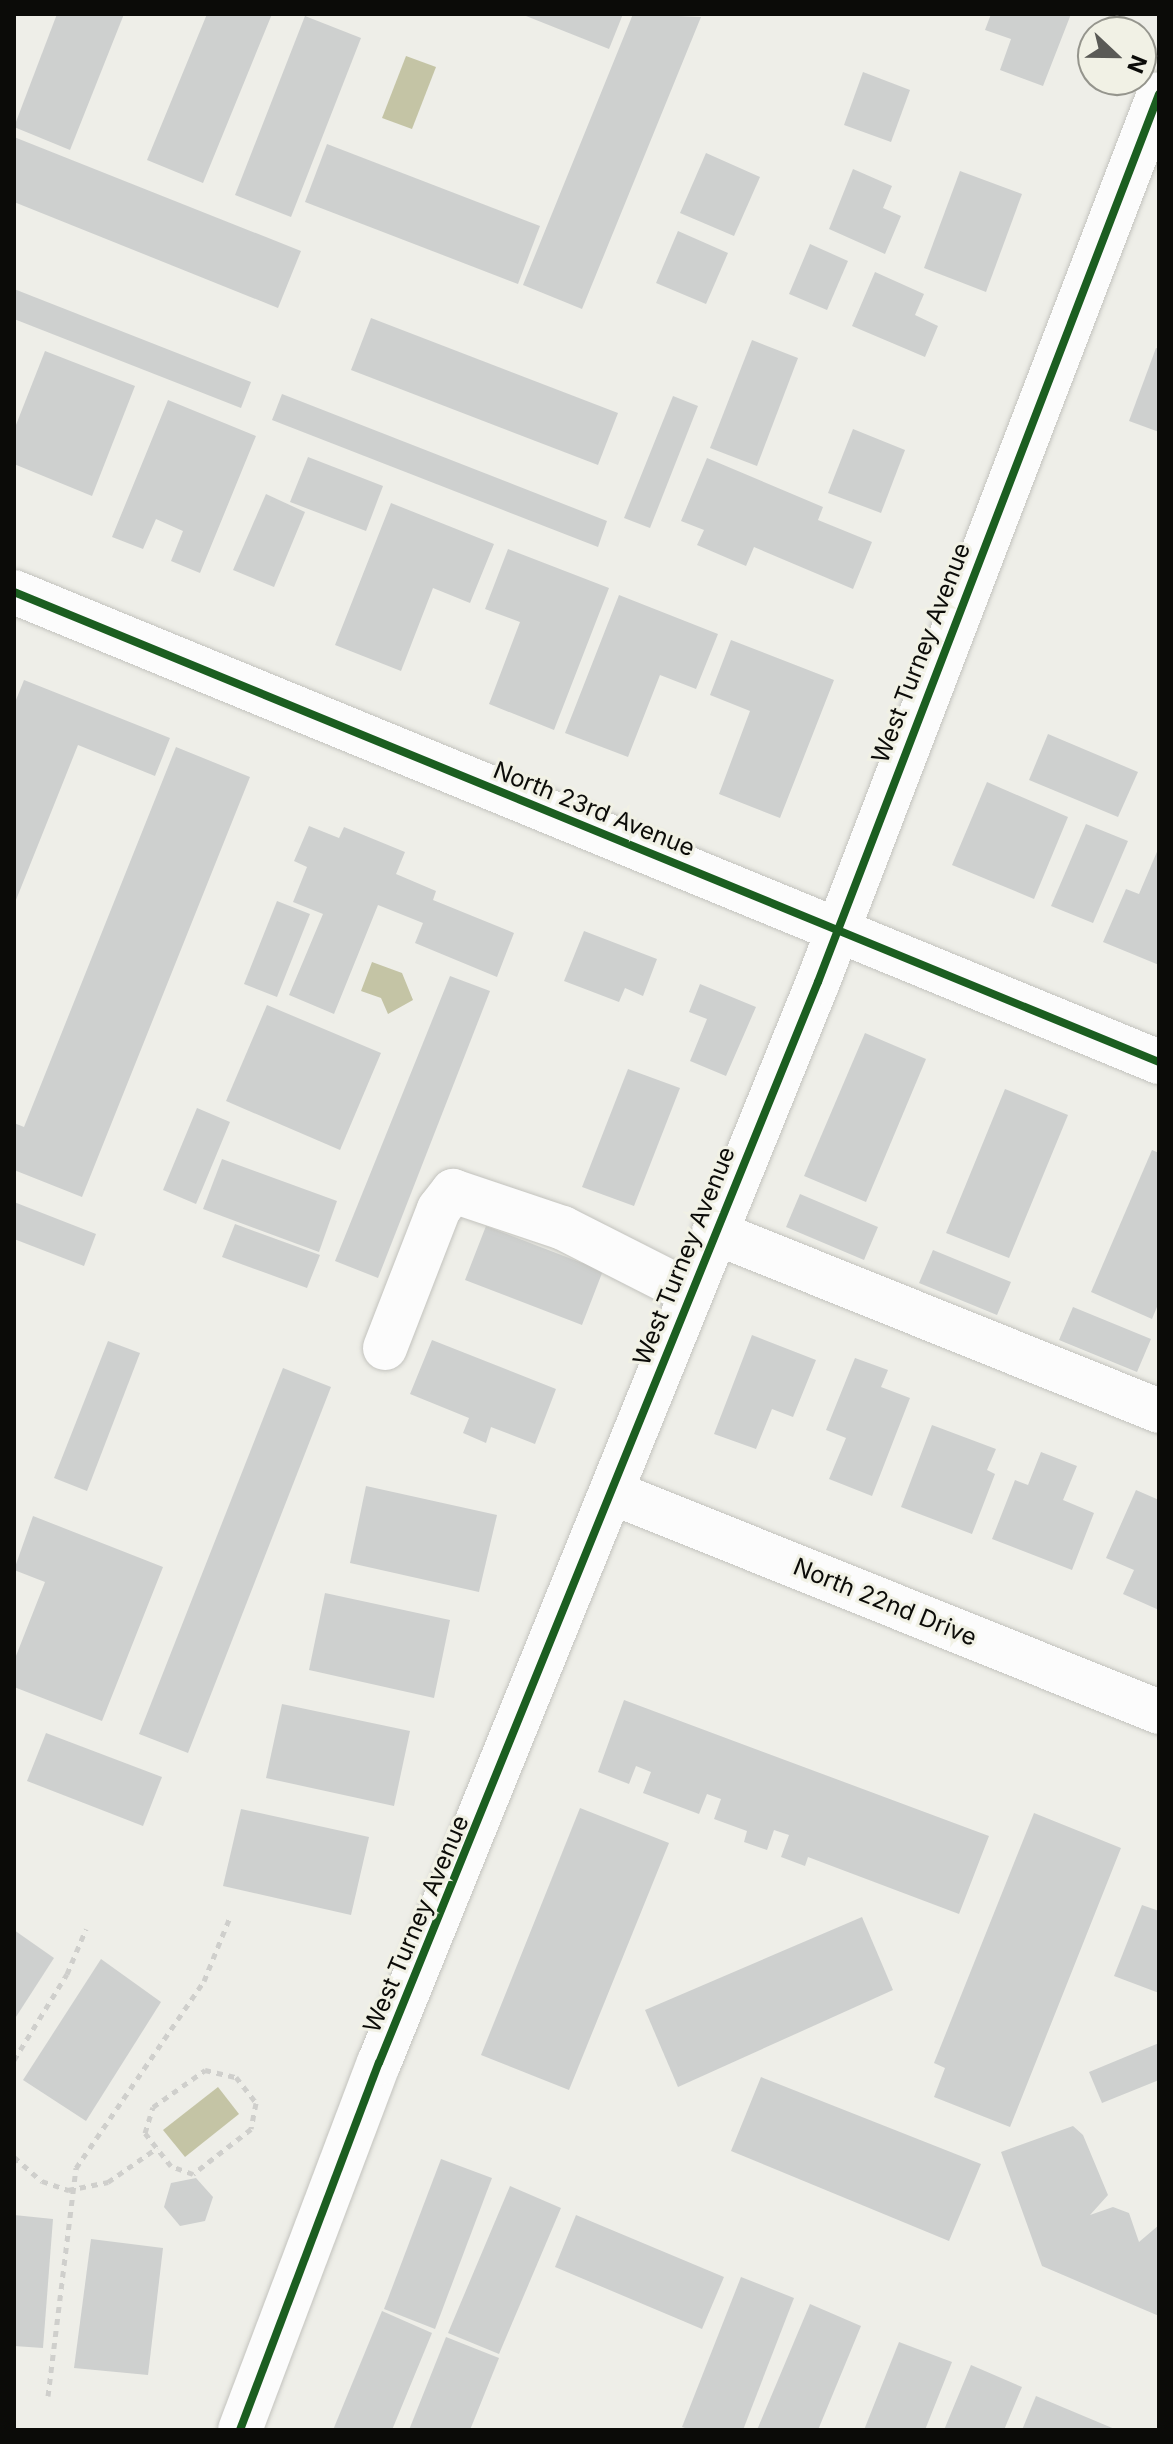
<!DOCTYPE html>
<style>
body{margin:0}
#map{position:relative;width:1173px;height:2444px;overflow:hidden;background:#eeeee8;font-family:Inter,sans-serif}
div>[style]{position:absolute}
[style*='--x']{left:calc(var(--x)*1px);top:calc(var(--y)*1px);width:calc(var(--w)*1px);rotate:calc(var(--a)*1deg)}
.water>*{inset:0;background:#c4c4a5}
.building>*{inset:0;background:#ced0cf}
.path>*{height:5px;margin-top:-2.5px;transform-origin:0;background:repeating-linear-gradient(90deg,#cfcfcc 0 6px,transparent 0 12px)}
.roads{filter:drop-shadow(0 0 2px #c3c3be) drop-shadow(0 0 2px #c3c3be)}
.minor>*{height:44px;margin:-22px;padding:0 22px;transform-origin:22px;border-radius:22px;background:#fcfcfc}
.cycleway>*{height:8px;margin:-4px;padding:0 4px;transform-origin:4px;border-radius:4px;background:#1b5e20}
span{translate:-50% -50%;white-space:nowrap;text-align:center;line-height:1.15;-webkit-text-stroke:6px #f1f1e5;paint-order:stroke}
.street-label{font-size:24px;color:#0b0b08}
.frame{position:absolute;inset:0;border:16px solid #0b0b08;pointer-events:none}
.north{position:absolute;left:1077px;top:16px;width:80px;height:80px;box-sizing:border-box;background:#f1f1e5;border:2px solid #95958d;border-radius:50%;rotate:112deg;font-size:22px;font-weight:700;line-height:32px;text-align:center;color:#0b0b08}
.north::after{content:'';display:block;margin:auto;width:28px;height:36px;background:#5a5a56;clip-path:polygon(50% 0,100% 100%,50% 72%,0 100%)}
</style>
<div id="map">
<div class="water">
<div style="clip-path:polygon(406px 56px,436px 67px,412px 129px,382px 118px)"></div>
<div style="clip-path:polygon(372px 962px,402px 973px,413px 1000px,388px 1014px,381px 998px,361px 991px)"></div>
<div style="clip-path:polygon(218px 2087px,239px 2114px,185px 2157px,163px 2130px)"></div>
</div>
<div class="building">
<div style="clip-path:polygon(57px 14px,124px 14px,70px 150px,14px 127px)"></div>
<div style="clip-path:polygon(207px 14px,272px 14px,203px 183px,147px 160px)"></div>
<div style="clip-path:polygon(521px 14px,623px 14px,609px 49px)"></div>
<div style="clip-path:polygon(633px 14px,701px 17px,582px 309px,523px 285px)"></div>
<div style="clip-path:polygon(991px 14px,1071px 14px,1043px 86px,1000px 70px,1011px 39px,985px 30px)"></div>
<div style="clip-path:polygon(305px 16px,361px 38px,291px 217px,235px 195px)"></div>
<div style="clip-path:polygon(863px 72px,910px 90px,891px 142px,844px 125px)"></div>
<div style="clip-path:polygon(14px 137px,301px 251px,278px 308px,14px 202px)"></div>
<div style="clip-path:polygon(327px 144px,540px 226px,518px 284px,305px 202px)"></div>
<div style="clip-path:polygon(706px 153px,760px 177px,734px 236px,680px 213px)"></div>
<div style="clip-path:polygon(853px 169px,892px 186px,883px 208px,901px 216px,885px 254px,829px 229px)"></div>
<div style="clip-path:polygon(960px 171px,1022px 194px,986px 292px,924px 268px)"></div>
<div style="clip-path:polygon(678px 231px,728px 253px,706px 304px,656px 283px)"></div>
<div style="clip-path:polygon(810px 244px,848px 261px,827px 310px,789px 294px)"></div>
<div style="clip-path:polygon(875px 272px,924px 294px,915px 315px,938px 326px,925px 357px,852px 326px)"></div>
<div style="clip-path:polygon(14px 289px,251px 382px,241px 408px,14px 319px)"></div>
<div style="clip-path:polygon(371px 318px,618px 413px,598px 465px,351px 370px)"></div>
<div style="clip-path:polygon(752px 340px,798px 358px,757px 466px,710px 448px)"></div>
<div style="clip-path:polygon(1156px 348px,1159px 349px,1159px 432px,1129px 421px)"></div>
<div style="clip-path:polygon(45px 351px,135px 386px,92px 496px,14px 464px,14px 430px)"></div>
<div style="clip-path:polygon(282px 394px,607px 521px,598px 547px,272px 420px)"></div>
<div style="clip-path:polygon(673px 396px,698px 406px,650px 528px,624px 518px)"></div>
<div style="clip-path:polygon(168px 400px,256px 436px,200px 573px,171px 561px,183px 531px,156px 519px,143px 549px,112px 537px)"></div>
<div style="clip-path:polygon(853px 429px,905px 450px,881px 513px,828px 493px)"></div>
<div style="clip-path:polygon(308px 457px,383px 486px,366px 531px,290px 502px)"></div>
<div style="clip-path:polygon(707px 458px,823px 507px,818px 520px,872px 542px,853px 589px,754px 547px,746px 566px,697px 545px,704px 530px,681px 521px)"></div>
<div style="clip-path:polygon(266px 494px,305px 512px,274px 587px,233px 570px)"></div>
<div style="clip-path:polygon(391px 503px,494px 544px,470px 603px,433px 588px,401px 671px,335px 645px)"></div>
<div style="clip-path:polygon(508px 549px,609px 588px,554px 730px,489px 704px,520px 622px,485px 609px)"></div>
<div style="clip-path:polygon(619px 595px,718px 634px,696px 689px,660px 675px,628px 757px,565px 733px)"></div>
<div style="clip-path:polygon(731px 640px,834px 680px,780px 818px,719px 794px,750px 711px,710px 695px)"></div>
<div style="clip-path:polygon(24px 680px,170px 738px,155px 776px,78px 745px,14px 905px,14px 705px)"></div>
<div style="clip-path:polygon(1048px 734px,1138px 772px,1118px 817px,1029px 780px)"></div>
<div style="clip-path:polygon(176px 747px,250px 777px,82px 1197px,14px 1170px,14px 1123px,24px 1127px)"></div>
<div style="clip-path:polygon(987px 782px,1068px 817px,1034px 899px,952px 865px)"></div>
<div style="clip-path:polygon(1086px 824px,1128px 841px,1093px 923px,1051px 906px)"></div>
<div style="clip-path:polygon(309px 826px,339px 838px,344px 827px,405px 852px,396px 874px,436px 891px,433px 900px,514px 933px,497px 977px,415px 943px,423px 923px,378px 905px,334px 1014px,289px 995px,323px 914px,293px 902px,307px 867px,294px 861px)"></div>
<div style="clip-path:polygon(1159px 847px,1159px 965px,1103px 942px,1126px 889px,1139px 894px)"></div>
<div style="clip-path:polygon(277px 901px,310px 914px,277px 997px,244px 984px)"></div>
<div style="clip-path:polygon(584px 931px,657px 959px,643px 996px,625px 988px,619px 1002px,564px 981px)"></div>
<div style="clip-path:polygon(450px 976px,490px 991px,378px 1278px,335px 1261px)"></div>
<div style="clip-path:polygon(700px 984px,756px 1007px,726px 1076px,690px 1061px,707px 1019px,689px 1012px)"></div>
<div style="clip-path:polygon(267px 1005px,381px 1053px,340px 1150px,226px 1101px)"></div>
<div style="clip-path:polygon(865px 1033px,926px 1059px,866px 1202px,804px 1176px)"></div>
<div style="clip-path:polygon(628px 1069px,680px 1088px,634px 1206px,582px 1187px)"></div>
<div style="clip-path:polygon(1005px 1089px,1068px 1115px,1009px 1258px,946px 1233px)"></div>
<div style="clip-path:polygon(197px 1108px,230px 1122px,196px 1204px,163px 1190px)"></div>
<div style="clip-path:polygon(1152px 1150px,1159px 1153px,1159px 1302px,1152px 1319px,1091px 1292px)"></div>
<div style="clip-path:polygon(222px 1159px,337px 1201px,319px 1252px,203px 1209px)"></div>
<div style="clip-path:polygon(800px 1194px,878px 1227px,864px 1260px,786px 1227px)"></div>
<div style="clip-path:polygon(14px 1202px,96px 1234px,84px 1266px,14px 1239px)"></div>
<div style="clip-path:polygon(235px 1224px,320px 1255px,307px 1288px,222px 1257px)"></div>
<div style="clip-path:polygon(486px 1226px,582px 1263px,589px 1247px,609px 1255px,582px 1325px,465px 1280px)"></div>
<div style="clip-path:polygon(933px 1250px,1011px 1282px,997px 1315px,919px 1283px)"></div>
<div style="clip-path:polygon(1073px 1307px,1151px 1339px,1137px 1372px,1059px 1340px)"></div>
<div style="clip-path:polygon(752px 1335px,816px 1360px,793px 1417px,772px 1409px,756px 1449px,714px 1434px)"></div>
<div style="clip-path:polygon(432px 1340px,556px 1389px,535px 1444px,491px 1427px,486px 1443px,463px 1433px,469px 1418px,410px 1394px)"></div>
<div style="clip-path:polygon(108px 1341px,140px 1353px,87px 1491px,54px 1478px)"></div>
<div style="clip-path:polygon(855px 1358px,888px 1370px,881px 1387px,910px 1398px,872px 1496px,829px 1479px,846px 1438px,826px 1430px)"></div>
<div style="clip-path:polygon(283px 1368px,331px 1387px,188px 1753px,139px 1734px)"></div>
<div style="clip-path:polygon(932px 1425px,996px 1449px,987px 1470px,995px 1474px,972px 1534px,901px 1507px)"></div>
<div style="clip-path:polygon(1041px 1452px,1077px 1466px,1063px 1500px,1094px 1513px,1072px 1570px,992px 1539px,1015px 1480px,1028px 1485px)"></div>
<div style="clip-path:polygon(366px 1486px,497px 1515px,479px 1592px,350px 1563px)"></div>
<div style="clip-path:polygon(1136px 1490px,1159px 1500px,1159px 1610px,1123px 1594px,1134px 1570px,1106px 1558px)"></div>
<div style="clip-path:polygon(33px 1516px,163px 1567px,102px 1721px,14px 1687px,14px 1661px,45px 1582px,14px 1570px)"></div>
<div style="clip-path:polygon(325px 1593px,450px 1620px,434px 1698px,309px 1670px)"></div>
<div style="clip-path:polygon(624px 1700px,989px 1836px,959px 1914px,808px 1857px,805px 1866px,781px 1857px,789px 1835px,774px 1830px,767px 1850px,744px 1842px,747px 1831px,714px 1819px,721px 1799px,707px 1794px,699px 1814px,643px 1793px,651px 1772px,636px 1766px,629px 1784px,598px 1772px)"></div>
<div style="clip-path:polygon(282px 1704px,410px 1731px,394px 1806px,266px 1778px)"></div>
<div style="clip-path:polygon(46px 1733px,162px 1777px,143px 1826px,27px 1781px)"></div>
<div style="clip-path:polygon(580px 1808px,669px 1843px,569px 2090px,481px 2055px)"></div>
<div style="clip-path:polygon(241px 1809px,369px 1837px,351px 1915px,223px 1886px)"></div>
<div style="clip-path:polygon(1034px 1813px,1121px 1848px,1010px 2127px,934px 2097px,945px 2068px,934px 2063px)"></div>
<div style="clip-path:polygon(1142px 1905px,1159px 1911px,1159px 1993px,1114px 1976px)"></div>
<div style="clip-path:polygon(862px 1917px,893px 1990px,678px 2087px,645px 2010px)"></div>
<div style="clip-path:polygon(14px 1930px,54px 1958px,14px 2020px)"></div>
<div style="clip-path:polygon(101px 1959px,161px 2002px,86px 2121px,23px 2080px)"></div>
<div style="clip-path:polygon(1159px 2043px,1159px 2080px,1102px 2103px,1089px 2072px)"></div>
<div style="clip-path:polygon(761px 2077px,981px 2164px,949px 2241px,731px 2151px)"></div>
<div style="clip-path:polygon(1073px 2126px,1083px 2135px,1108px 2195px,1090px 2215px,1113px 2207px,1129px 2213px,1139px 2242px,1159px 2225px,1159px 2316px,1042px 2266px,1001px 2152px)"></div>
<div style="clip-path:polygon(441px 2159px,492px 2178px,435px 2329px,384px 2309px)"></div>
<div style="clip-path:polygon(196px 2178px,213px 2197px,205px 2221px,180px 2226px,164px 2207px,171px 2183px)"></div>
<div style="clip-path:polygon(510px 2186px,561px 2208px,499px 2354px,448px 2333px)"></div>
<div style="clip-path:polygon(14px 2215px,53px 2219px,43px 2348px,14px 2346px)"></div>
<div style="clip-path:polygon(576px 2215px,724px 2277px,702px 2329px,555px 2267px)"></div>
<div style="clip-path:polygon(91px 2239px,163px 2248px,148px 2375px,74px 2368px)"></div>
<div style="clip-path:polygon(741px 2277px,794px 2298px,743px 2430px,691px 2430px,682px 2427px)"></div>
<div style="clip-path:polygon(810px 2304px,861px 2326px,818px 2430px,757px 2430px)"></div>
<div style="clip-path:polygon(382px 2311px,432px 2333px,392px 2430px,333px 2430px)"></div>
<div style="clip-path:polygon(446px 2337px,499px 2358px,470px 2430px,409px 2430px)"></div>
<div style="clip-path:polygon(899px 2342px,952px 2362px,925px 2430px,864px 2430px)"></div>
<div style="clip-path:polygon(971px 2365px,1022px 2387px,1004px 2430px,944px 2430px)"></div>
<div style="clip-path:polygon(1036px 2396px,1117px 2430px,1022px 2430px)"></div>
</div>
<div class="path">
<div style="--x:14;--y:2060;--w:101;--a:-58.4"></div>
<div style="--x:67;--y:1974;--w:49;--a:-67.1"></div>
<div style="--x:205;--y:2070;--w:32;--a:13"></div>
<div style="--x:236;--y:2077;--w:33;--a:52"></div>
<div style="--x:256;--y:2103;--w:26;--a:101"></div>
<div style="--x:251;--y:2129;--w:73;--a:142.2"></div>
<div style="--x:193;--y:2174;--w:23;--a:-160"></div>
<div style="--x:171;--y:2166;--w:42;--a:-128.2"></div>
<div style="--x:145;--y:2133;--w:27;--a:-73"></div>
<div style="--x:153;--y:2107;--w:64;--a:-35.4"></div>
<div style="--x:14;--y:2157;--w:37;--a:41"></div>
<div style="--x:42;--y:2181;--w:28;--a:19"></div>
<div style="--x:68;--y:2190;--w:41;--a:-11.3"></div>
<div style="--x:108;--y:2182;--w:60;--a:-34.8"></div>
<div style="--x:48;--y:2396;--w:230;--a:-83"></div>
<div style="--x:76;--y:2168;--w:227;--a:-55.6"></div>
<div style="--x:204;--y:1981;--w:69;--a:-67.9"></div>
</div>
<div class="roads">
<div class="minor">
<div style="--x:14;--y:592;--w:1238;--a:22.32"></div>
<div style="--x:714;--y:1232;--w:480;--a:21.9"></div>
<div style="--x:385;--y:1348;--w:149;--a:-68.8"></div>
<div style="--x:439;--y:1209;--w:23;--a:-52"></div>
<div style="--x:453;--y:1191;--w:116;--a:18.6"></div>
<div style="--x:563;--y:1228;--w:141;--a:26.9"></div>
<div style="--x:611;--y:1492;--w:591;--a:21.87"></div>
<div style="--x:240;--y:2430;--w:392;--a:-69.3"></div>
<div style="--x:379;--y:2063;--w:1167;--a:-67.9"></div>
<div style="--x:818;--y:982;--w:951;--a:-68.99"></div>
</div>
</div>
<div class="cycleway">
<div style="--x:14;--y:592;--w:1238;--a:22.32"></div>
<div style="--x:240;--y:2430;--w:392;--a:-69.3"></div>
<div style="--x:379;--y:2063;--w:1167;--a:-67.9"></div>
<div style="--x:818;--y:982;--w:951;--a:-68.99"></div>
</div>
<div class="street-label">
<span style="left:921px;top:653px;rotate:-69deg">West Turney Avenue</span>
<span style="left:594px;top:809px;rotate:22deg">North 23rd Avenue</span>
<span style="left:684px;top:1256px;rotate:-68deg">West Turney Avenue</span>
<span style="left:885px;top:1602px;rotate:22deg">North 22nd Drive</span>
<span style="left:416px;top:1924px;rotate:-67deg">West Turney Avenue</span>
</div>
<div class="frame"></div>
<div class="north">N</div>
</div>
